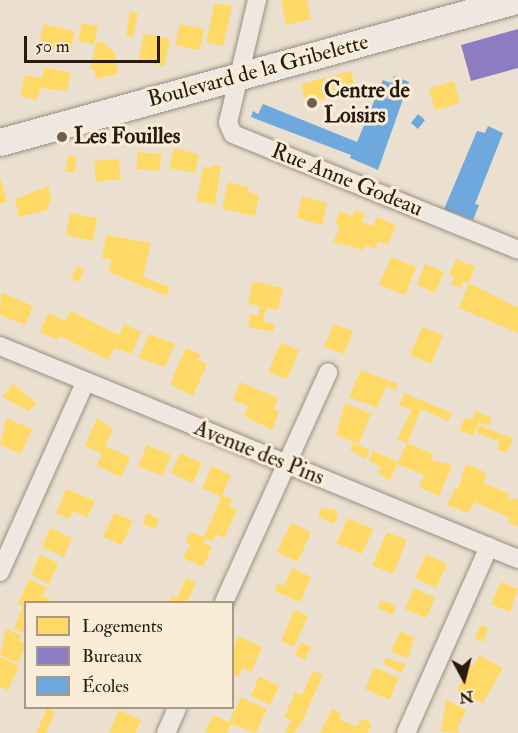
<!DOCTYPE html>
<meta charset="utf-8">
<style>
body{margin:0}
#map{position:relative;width:518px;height:733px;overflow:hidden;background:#ebe0cf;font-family:"IM FELL Double Pica",serif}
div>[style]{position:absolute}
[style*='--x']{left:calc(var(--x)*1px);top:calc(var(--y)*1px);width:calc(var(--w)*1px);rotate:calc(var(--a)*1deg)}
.homes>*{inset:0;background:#ffd966}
.offices>*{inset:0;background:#8e7cc3}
.schools>*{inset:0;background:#6fa8dc}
.roads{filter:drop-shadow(0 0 2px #978f84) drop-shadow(0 0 2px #978f84)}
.minor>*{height:18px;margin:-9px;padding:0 9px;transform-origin:9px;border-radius:9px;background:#eee8e0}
.secondary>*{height:27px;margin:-13.5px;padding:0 13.5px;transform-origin:13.5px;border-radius:13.5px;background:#eee8e0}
.dots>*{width:16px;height:16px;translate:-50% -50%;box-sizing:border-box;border:3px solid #faedd8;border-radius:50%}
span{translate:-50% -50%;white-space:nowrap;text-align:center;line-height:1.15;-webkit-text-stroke:6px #faedd8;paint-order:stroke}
.street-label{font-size:22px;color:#291a0f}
.poi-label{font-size:22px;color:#291a0f;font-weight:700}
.left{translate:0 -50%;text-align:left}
.legend{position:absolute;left:24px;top:601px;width:210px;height:108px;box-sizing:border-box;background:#faedd8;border:2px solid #a69988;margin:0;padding:8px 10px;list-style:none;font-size:18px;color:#291a0f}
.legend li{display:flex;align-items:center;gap:12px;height:30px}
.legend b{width:30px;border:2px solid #a69988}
.north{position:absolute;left:434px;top:649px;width:60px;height:60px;-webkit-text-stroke:4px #faedd8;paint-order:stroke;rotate:173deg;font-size:16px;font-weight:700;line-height:24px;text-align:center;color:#291a0f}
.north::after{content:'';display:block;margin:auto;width:21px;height:27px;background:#291a0f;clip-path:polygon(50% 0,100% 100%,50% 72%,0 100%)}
.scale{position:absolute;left:24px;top:36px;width:136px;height:27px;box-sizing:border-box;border:3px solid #291a0f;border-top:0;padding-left:8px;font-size:18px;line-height:21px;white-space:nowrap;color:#291a0f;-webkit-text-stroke:4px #faedd8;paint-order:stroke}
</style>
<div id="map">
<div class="homes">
<div style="clip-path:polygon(281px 0,307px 0,311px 19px,286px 25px)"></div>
<div style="clip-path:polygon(215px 3px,232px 6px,223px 46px,206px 42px)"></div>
<div style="clip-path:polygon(130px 11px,138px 14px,133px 37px,126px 35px)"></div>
<div style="clip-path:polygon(82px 23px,98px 26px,94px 45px,78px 41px)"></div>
<div style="clip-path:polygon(44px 24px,75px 31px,70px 52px,39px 46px)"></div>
<div style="clip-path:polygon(180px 24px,204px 29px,200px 50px,175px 45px)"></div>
<div style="clip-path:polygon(144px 34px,170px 39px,164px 66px,138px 61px)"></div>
<div style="clip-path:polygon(103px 42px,115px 53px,118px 74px,96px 79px,94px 69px,90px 70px,96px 43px)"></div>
<div style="clip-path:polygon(44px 67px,71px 73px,67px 91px,40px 88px,37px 100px,20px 96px,25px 75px,42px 78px)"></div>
<div style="clip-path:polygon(351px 71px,356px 90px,306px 104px,301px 84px)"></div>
<div style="clip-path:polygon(454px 81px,460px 103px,435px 110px,429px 88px)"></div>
<div style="clip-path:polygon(174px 148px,199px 154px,195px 173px,169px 168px)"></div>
<div style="clip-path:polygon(138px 152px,161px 154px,160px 171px,136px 169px)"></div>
<div style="clip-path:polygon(69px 155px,77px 157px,74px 173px,65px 171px)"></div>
<div style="clip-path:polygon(119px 159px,121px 179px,96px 182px,94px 161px)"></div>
<div style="clip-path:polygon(212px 165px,221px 166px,215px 205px,196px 201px,204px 166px,211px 168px)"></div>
<div style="clip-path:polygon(0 177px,7px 202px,0 204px)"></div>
<div style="clip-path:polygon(228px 182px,249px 187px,248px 192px,259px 195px,255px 216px,222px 209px)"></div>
<div style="clip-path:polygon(48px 186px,51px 197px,47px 210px,19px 217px,15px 199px)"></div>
<div style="clip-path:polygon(302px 196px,327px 203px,322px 225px,297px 218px)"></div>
<div style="clip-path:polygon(355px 210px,365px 214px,362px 222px,373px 226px,377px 217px,396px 225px,388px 245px,378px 241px,376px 249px,365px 245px,363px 250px,333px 242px,340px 226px,335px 224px,340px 211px,352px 216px)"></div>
<div style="clip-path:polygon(70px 213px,97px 218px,93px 241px,66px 235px)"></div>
<div style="clip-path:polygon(106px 235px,151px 243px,143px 277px,169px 287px,167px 296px,109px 272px,111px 260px,102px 258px)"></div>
<div style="clip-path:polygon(391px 257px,416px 267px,405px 295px,379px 285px)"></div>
<div style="clip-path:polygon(456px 259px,475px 267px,469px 283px,463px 281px,461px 288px,451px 284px,454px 276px,449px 274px)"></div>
<div style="clip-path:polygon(425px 264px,444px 272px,435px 293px,417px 285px)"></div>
<div style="clip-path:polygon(77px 266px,84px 269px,79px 282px,71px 278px)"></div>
<div style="clip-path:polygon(253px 281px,283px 288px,278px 310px,266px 308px,263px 321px,275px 324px,273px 332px,248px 327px,250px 314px,258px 316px,260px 306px,248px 304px)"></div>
<div style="clip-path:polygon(469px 283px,518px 308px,518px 333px,459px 308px)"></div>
<div style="clip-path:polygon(1px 292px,33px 306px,25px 325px,0 315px)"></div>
<div style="clip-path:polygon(71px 311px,119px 335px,124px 324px,141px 332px,132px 354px,114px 348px,108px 360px,60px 336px,58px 340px,40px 332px,48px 313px,66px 321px)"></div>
<div style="clip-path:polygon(334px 324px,353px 331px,344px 354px,324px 347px)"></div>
<div style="clip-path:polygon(422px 327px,443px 335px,431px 364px,410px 355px)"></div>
<div style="clip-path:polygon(149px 334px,175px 344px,165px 367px,139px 358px)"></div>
<div style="clip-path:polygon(281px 343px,299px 350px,287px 379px,268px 372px)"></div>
<div style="clip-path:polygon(186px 348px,201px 355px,198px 360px,207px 364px,193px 396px,170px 384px)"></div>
<div style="clip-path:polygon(361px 370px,398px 384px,396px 390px,386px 386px,377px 408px,349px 397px)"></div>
<div style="clip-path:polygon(240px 382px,278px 398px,274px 409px,279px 412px,272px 430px,244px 416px,248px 406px,233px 400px)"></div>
<div style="clip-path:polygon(13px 384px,36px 403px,29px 411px,2px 397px)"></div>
<div style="clip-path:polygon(404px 393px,452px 413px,448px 421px,421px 409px,407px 443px,397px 439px,412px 410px,399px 405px)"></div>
<div style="clip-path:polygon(345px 403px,371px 414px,359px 444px,336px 435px)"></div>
<div style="clip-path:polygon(475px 411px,492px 418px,490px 425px,478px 423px,473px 436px,459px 430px,465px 418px,472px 420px)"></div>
<div style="clip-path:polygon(6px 418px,32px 429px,21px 454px,0 445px)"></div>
<div style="clip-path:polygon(97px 418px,113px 429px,105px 446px,130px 457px,121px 477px,97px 466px,102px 453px,85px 446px)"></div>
<div style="clip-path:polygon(479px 425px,502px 434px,499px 442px,476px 432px)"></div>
<div style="clip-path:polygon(503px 434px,513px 438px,507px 453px,497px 449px)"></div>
<div style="clip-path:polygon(353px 443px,370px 450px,366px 459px,350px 450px)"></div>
<div style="clip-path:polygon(407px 443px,433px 454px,431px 460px,452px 465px,439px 496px,419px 487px,424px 475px,397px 464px,390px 480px,378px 474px,381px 467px,369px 461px,373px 451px,398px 462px)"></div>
<div style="clip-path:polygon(147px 445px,171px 455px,162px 476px,138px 466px)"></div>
<div style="clip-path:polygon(180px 453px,202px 463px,193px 483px,171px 473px)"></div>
<div style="clip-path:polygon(466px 464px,487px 473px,483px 483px,510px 494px,507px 500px,518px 499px,518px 527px,508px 523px,510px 518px,475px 502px,468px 513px,447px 505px,455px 488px,458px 489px)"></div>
<div style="clip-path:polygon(212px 466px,231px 475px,222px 495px,232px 499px,229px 506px,237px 510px,224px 538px,216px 534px,213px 541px,206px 538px,204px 543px,212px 547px,203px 567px,183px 558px,190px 544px,186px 542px,188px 536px,192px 532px,204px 537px,221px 497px,202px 488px)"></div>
<div style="clip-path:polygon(66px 489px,95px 501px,87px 517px,73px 511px,69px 519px,56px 513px)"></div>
<div style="clip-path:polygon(321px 508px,335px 510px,338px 515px,334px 524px,318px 517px)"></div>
<div style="clip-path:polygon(114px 513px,133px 521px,122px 545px,103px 537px)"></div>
<div style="clip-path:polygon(147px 513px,159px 519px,155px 529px,143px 524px)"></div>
<div style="clip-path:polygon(348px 518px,373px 529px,362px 554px,336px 543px)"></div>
<div style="clip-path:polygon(291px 523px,311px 532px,298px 562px,277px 552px)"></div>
<div style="clip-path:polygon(50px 528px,72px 538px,64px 557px,42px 547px)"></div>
<div style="clip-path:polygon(387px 532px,407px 540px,393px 574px,372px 565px)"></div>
<div style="clip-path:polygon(426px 554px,447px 564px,436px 588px,415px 578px)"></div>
<div style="clip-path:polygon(40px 555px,58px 563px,49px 584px,31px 575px)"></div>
<div style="clip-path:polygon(292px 568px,311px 577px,300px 602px,275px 591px,278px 583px,284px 586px)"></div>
<div style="clip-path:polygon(186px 578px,196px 582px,187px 602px,169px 602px,172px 596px,177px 598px)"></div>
<div style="clip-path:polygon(29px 579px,46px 587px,42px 596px,50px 599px,48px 602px,26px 602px,26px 634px,14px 629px,23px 606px,18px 604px)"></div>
<div style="clip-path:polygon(501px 582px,518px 589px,510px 612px,491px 604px)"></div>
<div style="clip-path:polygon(414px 588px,435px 598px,426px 618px,405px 609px)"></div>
<div style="clip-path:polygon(381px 600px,396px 606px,393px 615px,378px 608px)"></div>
<div style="clip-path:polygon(294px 610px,308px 616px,294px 647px,281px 641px)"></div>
<div style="clip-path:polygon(481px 625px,488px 628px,483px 642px,475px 638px)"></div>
<div style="clip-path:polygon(6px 629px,21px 635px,19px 641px,26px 644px,18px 663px,0 655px)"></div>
<div style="clip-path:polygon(400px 631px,414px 637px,408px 659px,391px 651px)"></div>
<div style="clip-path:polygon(238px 636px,262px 647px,251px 672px,242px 668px,238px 676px,232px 674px,232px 654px)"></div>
<div style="clip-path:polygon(301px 642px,311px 647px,305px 660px,295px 655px)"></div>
<div style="clip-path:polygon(479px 655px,503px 668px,483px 703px,457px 691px,469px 664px,474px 666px)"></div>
<div style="clip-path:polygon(0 657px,19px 666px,8px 690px,0 687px)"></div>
<div style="clip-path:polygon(386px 658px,406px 664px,402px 673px,383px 664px)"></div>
<div style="clip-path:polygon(374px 667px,399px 678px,389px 700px,365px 689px)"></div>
<div style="clip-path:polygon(313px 671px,323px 675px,301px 724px,294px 733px,285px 733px,291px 720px,284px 717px,295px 692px,302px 695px)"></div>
<div style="clip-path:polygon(259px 676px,279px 686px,270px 705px,251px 696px)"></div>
<div style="clip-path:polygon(241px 697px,267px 709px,256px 733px,231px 724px,227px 733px,205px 733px,213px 715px,229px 722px)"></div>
<div style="clip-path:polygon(446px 700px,466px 710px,457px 729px,460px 733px,441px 732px)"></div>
<div style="clip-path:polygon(47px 708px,55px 711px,46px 733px,36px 733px)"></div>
<div style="clip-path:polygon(332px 709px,342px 714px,339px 719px,357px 727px,361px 719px,368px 720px,372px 725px,367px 733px,320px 733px)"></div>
<div style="clip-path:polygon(119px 710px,141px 720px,135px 733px,109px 733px)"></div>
</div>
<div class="offices">
<div style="clip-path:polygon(518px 29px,518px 68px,471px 81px,461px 45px)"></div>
</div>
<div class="schools">
<div style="clip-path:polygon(394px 76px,409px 82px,378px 170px,350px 158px,351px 155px,251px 117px,253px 111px,258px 114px,263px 104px,357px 142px,383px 80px,391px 83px)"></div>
<div style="clip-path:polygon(418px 114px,425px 120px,418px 129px,411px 123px)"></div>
<div style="clip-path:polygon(488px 126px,503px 133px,475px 204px,479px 205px,473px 220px,444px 209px,477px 131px,485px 133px)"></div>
</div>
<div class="roads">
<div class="minor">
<div style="--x:257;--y:0;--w:126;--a:103.3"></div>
<div style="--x:228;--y:123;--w:12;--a:66"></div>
<div style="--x:233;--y:134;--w:308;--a:22.1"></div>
<div style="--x:0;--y:346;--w:560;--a:22.35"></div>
<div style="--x:0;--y:572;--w:209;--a:-65.8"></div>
<div style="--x:224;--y:602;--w:252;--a:-65.6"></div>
<div style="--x:166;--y:733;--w:27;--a:-66"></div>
<div style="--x:406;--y:733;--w:204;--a:-66"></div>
</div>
<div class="secondary">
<div style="--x:0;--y:142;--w:535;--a:-15.39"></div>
</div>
</div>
<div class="dots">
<div style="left:312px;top:103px;background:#6d5f52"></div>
<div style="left:62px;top:137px;background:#6d5f52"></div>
</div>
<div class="street-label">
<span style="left:258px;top:71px;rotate:-15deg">Boulevard de la Gribelette</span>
<span style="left:347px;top:180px;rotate:22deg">Rue Anne Godeau</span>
<span style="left:259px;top:453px;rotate:22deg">Avenue des Pins</span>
</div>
<div class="poi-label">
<span class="left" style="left:324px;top:103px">Centre de<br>Loisirs</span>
<span class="left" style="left:74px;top:137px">Les Fouilles</span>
</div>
<ul class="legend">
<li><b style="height:16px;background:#ffd966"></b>Logements</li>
<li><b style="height:16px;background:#8e7cc3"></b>Bureaux</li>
<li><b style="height:16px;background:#6fa8dc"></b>Écoles</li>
</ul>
<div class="north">N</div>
<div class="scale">50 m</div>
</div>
